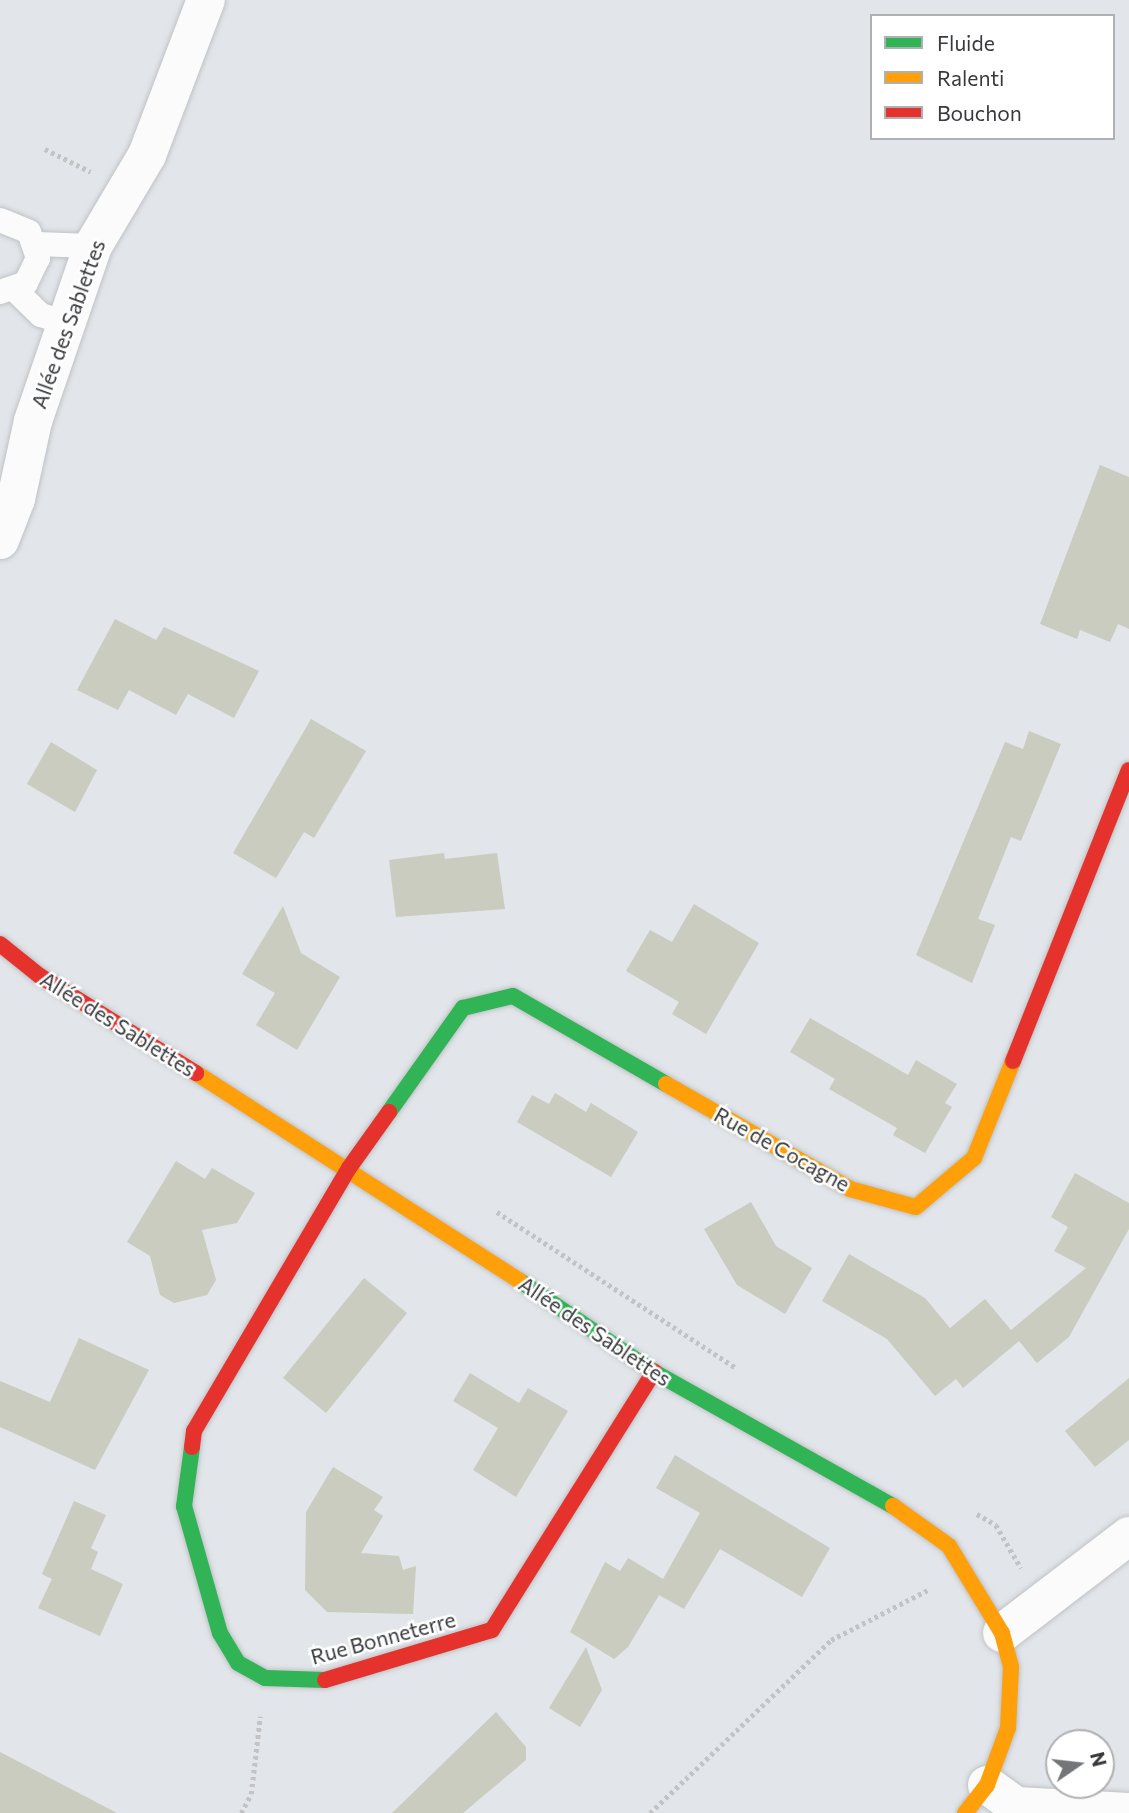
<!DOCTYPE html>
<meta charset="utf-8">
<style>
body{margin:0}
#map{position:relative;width:1129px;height:1813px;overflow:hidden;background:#e2e5e9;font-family:Commissioner,sans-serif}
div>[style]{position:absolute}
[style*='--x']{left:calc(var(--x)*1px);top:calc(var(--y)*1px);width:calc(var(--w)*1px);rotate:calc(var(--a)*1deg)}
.building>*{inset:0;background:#c9ccbf}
.path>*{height:4.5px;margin-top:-2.25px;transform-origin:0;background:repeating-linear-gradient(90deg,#c3c3c5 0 3.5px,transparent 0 7px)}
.roads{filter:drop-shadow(0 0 2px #bfc2c5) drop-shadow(0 0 2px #bfc2c5)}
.lane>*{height:24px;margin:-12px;padding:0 12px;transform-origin:12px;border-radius:12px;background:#fbfbfc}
.street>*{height:38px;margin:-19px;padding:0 19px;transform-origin:19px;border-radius:19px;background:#fbfbfc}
.fast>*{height:16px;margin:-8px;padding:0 8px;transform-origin:8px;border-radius:8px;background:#30b455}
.slow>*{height:16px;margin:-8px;padding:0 8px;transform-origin:8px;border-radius:8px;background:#ff9f0a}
.jam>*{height:16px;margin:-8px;padding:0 8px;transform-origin:8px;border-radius:8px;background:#e5322d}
span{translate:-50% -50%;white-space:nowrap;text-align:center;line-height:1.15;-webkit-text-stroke:5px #fff;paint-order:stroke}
.street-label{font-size:21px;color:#37393c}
.legend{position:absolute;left:870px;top:14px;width:245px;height:126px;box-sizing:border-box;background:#fff;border:2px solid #afb0b1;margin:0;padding:9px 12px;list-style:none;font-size:21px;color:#37393c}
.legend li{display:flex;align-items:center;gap:14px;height:35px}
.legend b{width:35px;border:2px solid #afb0b1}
.north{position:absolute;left:1045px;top:1729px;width:70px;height:70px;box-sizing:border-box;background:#fff;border:2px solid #afb0b1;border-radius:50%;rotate:76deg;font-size:19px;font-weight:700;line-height:28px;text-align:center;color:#37393c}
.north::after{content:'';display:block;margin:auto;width:24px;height:32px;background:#737579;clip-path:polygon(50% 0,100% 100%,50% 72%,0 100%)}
</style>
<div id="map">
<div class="building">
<div style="clip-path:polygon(1100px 465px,1129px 477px,1129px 629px,1118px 624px,1110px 642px,1080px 630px,1077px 639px,1040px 624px)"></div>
<div style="clip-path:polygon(115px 619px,156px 640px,164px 627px,259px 671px,234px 718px,188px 694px,176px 715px,129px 690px,118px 710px,77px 690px)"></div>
<div style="clip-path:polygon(311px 719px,366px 751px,314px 838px,304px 832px,276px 878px,233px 853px)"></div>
<div style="clip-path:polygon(1029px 731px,1061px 744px,1021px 841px,1011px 837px,978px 919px,995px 925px,972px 983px,916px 955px,1005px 742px,1023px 749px)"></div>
<div style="clip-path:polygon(51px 742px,97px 770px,75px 812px,27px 784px)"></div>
<div style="clip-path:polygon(444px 853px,445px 859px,497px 853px,505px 909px,396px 917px,389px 860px)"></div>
<div style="clip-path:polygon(694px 904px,759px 943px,706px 1034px,672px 1014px,679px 1002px,626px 971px,650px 930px,672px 942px)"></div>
<div style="clip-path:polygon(283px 906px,301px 953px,340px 977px,297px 1050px,256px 1025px,275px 993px,242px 974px)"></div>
<div style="clip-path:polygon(810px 1018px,908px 1075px,916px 1060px,957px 1084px,945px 1103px,952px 1107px,925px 1153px,893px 1135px,897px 1128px,829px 1089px,835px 1079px,790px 1052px)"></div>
<div style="clip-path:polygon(555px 1093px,586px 1112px,591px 1103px,638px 1132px,611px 1177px,517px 1122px,532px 1095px,549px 1104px)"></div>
<div style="clip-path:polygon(176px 1161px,205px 1179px,212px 1168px,255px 1193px,237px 1223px,202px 1230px,216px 1280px,207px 1295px,174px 1303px,160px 1295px,150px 1256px,127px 1242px)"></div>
<div style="clip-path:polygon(1075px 1173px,1129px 1203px,1129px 1229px,1069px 1337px,1037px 1363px,1019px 1341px,963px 1388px,956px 1379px,935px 1396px,887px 1339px,822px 1301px,849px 1254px,925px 1298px,950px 1328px,985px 1299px,1011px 1330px,1086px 1268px,1054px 1251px,1068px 1227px,1051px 1217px)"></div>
<div style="clip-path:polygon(751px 1202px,776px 1246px,812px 1268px,785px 1314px,737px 1285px,704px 1229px)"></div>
<div style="clip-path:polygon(364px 1278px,407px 1313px,326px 1413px,283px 1378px)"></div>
<div style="clip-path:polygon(79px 1338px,149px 1370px,95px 1470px,0 1427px,0 1381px,50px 1402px)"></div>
<div style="clip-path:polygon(470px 1373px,519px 1403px,528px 1388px,568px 1411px,516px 1497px,473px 1470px,498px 1428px,453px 1401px)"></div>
<div style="clip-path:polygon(1129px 1378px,1129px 1440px,1095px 1467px,1065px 1431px)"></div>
<div style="clip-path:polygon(675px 1455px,830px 1548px,802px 1597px,720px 1549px,684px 1609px,659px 1595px,628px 1647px,614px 1659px,570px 1632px,605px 1562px,620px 1571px,628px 1558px,663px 1579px,700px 1513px,656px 1488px)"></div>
<div style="clip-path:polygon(333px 1467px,383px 1497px,374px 1510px,383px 1516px,361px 1553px,399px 1556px,403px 1570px,416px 1566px,413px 1614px,327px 1612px,305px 1590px,306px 1512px)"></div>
<div style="clip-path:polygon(74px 1501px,106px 1515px,91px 1548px,98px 1552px,91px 1569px,123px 1584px,100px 1636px,38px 1608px,52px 1579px,42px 1574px)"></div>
<div style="clip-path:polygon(586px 1647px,602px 1690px,580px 1727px,549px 1708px)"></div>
<div style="clip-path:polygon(496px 1712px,526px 1747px,526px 1760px,463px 1813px,392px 1813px)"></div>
<div style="clip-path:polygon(0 1752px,117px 1813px,0 1813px)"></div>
</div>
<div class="path">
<div style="--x:45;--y:149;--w:51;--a:26.6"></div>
<div style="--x:497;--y:1212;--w:285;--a:33.1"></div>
<div style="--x:977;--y:1514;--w:22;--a:30"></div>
<div style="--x:996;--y:1525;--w:50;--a:59.8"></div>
<div style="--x:241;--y:1813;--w:21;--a:-62"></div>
<div style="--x:251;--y:1794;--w:78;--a:-83.3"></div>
<div style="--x:650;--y:1813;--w:250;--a:-43.7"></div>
<div style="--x:831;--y:1640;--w:111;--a:-27.3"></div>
</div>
<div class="roads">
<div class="lane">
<div style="--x:0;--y:220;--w:31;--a:22"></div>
<div style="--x:29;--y:232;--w:28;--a:71"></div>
<div style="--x:38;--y:258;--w:28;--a:116"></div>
<div style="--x:26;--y:283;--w:28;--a:161"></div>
<div style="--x:36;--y:244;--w:57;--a:2"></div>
<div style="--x:15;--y:290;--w:36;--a:44"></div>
<div style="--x:41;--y:315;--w:28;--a:18"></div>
</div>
<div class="street">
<div style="--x:0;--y:540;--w:44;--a:-68.7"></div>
<div style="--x:16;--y:499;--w:80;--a:-77.7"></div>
<div style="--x:33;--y:421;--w:185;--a:-71.1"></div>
<div style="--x:93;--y:246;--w:106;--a:-59.3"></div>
<div style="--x:147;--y:155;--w:166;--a:-69.2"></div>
<div style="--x:1002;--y:1633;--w:160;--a:-37.4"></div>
<div style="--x:987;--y:1785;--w:36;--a:36"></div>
<div style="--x:1016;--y:1806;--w:113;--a:3"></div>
</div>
<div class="fast">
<div style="--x:389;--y:1112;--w:128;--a:-54.6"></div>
<div style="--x:463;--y:1008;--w:51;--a:-13.5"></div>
<div style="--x:513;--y:996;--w:177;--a:29.9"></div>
<div style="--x:520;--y:1281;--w:162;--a:34.2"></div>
<div style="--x:654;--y:1372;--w:274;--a:29.3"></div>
<div style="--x:192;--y:1447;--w:60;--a:97.7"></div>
<div style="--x:184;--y:1506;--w:132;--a:74.2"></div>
<div style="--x:220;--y:1633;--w:35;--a:59"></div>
<div style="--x:238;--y:1663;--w:31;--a:29"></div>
<div style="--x:265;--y:1678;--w:60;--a:1.9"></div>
</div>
<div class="slow">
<div style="--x:196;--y:1073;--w:385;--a:32.7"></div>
<div style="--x:666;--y:1084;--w:212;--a:29.7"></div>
<div style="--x:850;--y:1189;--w:68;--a:15.3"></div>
<div style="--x:916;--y:1207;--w:76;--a:-40.2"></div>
<div style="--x:974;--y:1158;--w:105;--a:-68.1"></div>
<div style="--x:893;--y:1506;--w:69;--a:35.5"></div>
<div style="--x:949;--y:1546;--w:102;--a:58.7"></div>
<div style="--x:1002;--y:1633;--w:35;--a:75"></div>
<div style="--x:1011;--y:1667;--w:61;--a:92.8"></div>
<div style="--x:1008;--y:1728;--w:61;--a:110.2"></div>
<div style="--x:987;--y:1785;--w:36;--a:128"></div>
</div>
<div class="jam">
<div style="--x:0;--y:944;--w:51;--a:38.7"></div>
<div style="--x:40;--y:976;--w:184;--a:31.9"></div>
<div style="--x:1013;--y:1061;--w:313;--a:-68.3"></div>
<div style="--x:192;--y:1447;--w:16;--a:-83"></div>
<div style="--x:194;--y:1431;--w:305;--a:-59.5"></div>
<div style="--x:349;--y:1168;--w:69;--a:-54.5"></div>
<div style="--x:325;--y:1680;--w:174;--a:-16.7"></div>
<div style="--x:492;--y:1630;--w:305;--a:-57.9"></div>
</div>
</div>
<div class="street-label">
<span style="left:68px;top:324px;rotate:-70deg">Allée des Sablettes</span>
<span style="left:118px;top:1024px;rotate:32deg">Allée des Sablettes</span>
<span style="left:782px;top:1149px;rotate:29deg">Rue de Cocagne</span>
<span style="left:595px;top:1331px;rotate:34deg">Allée des Sablettes</span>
<span style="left:383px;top:1638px;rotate:-15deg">Rue Bonneterre</span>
</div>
<ul class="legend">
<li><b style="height:9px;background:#30b455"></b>Fluide</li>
<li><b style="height:9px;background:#ff9f0a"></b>Ralenti</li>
<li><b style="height:9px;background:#e5322d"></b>Bouchon</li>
</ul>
<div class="north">N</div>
</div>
